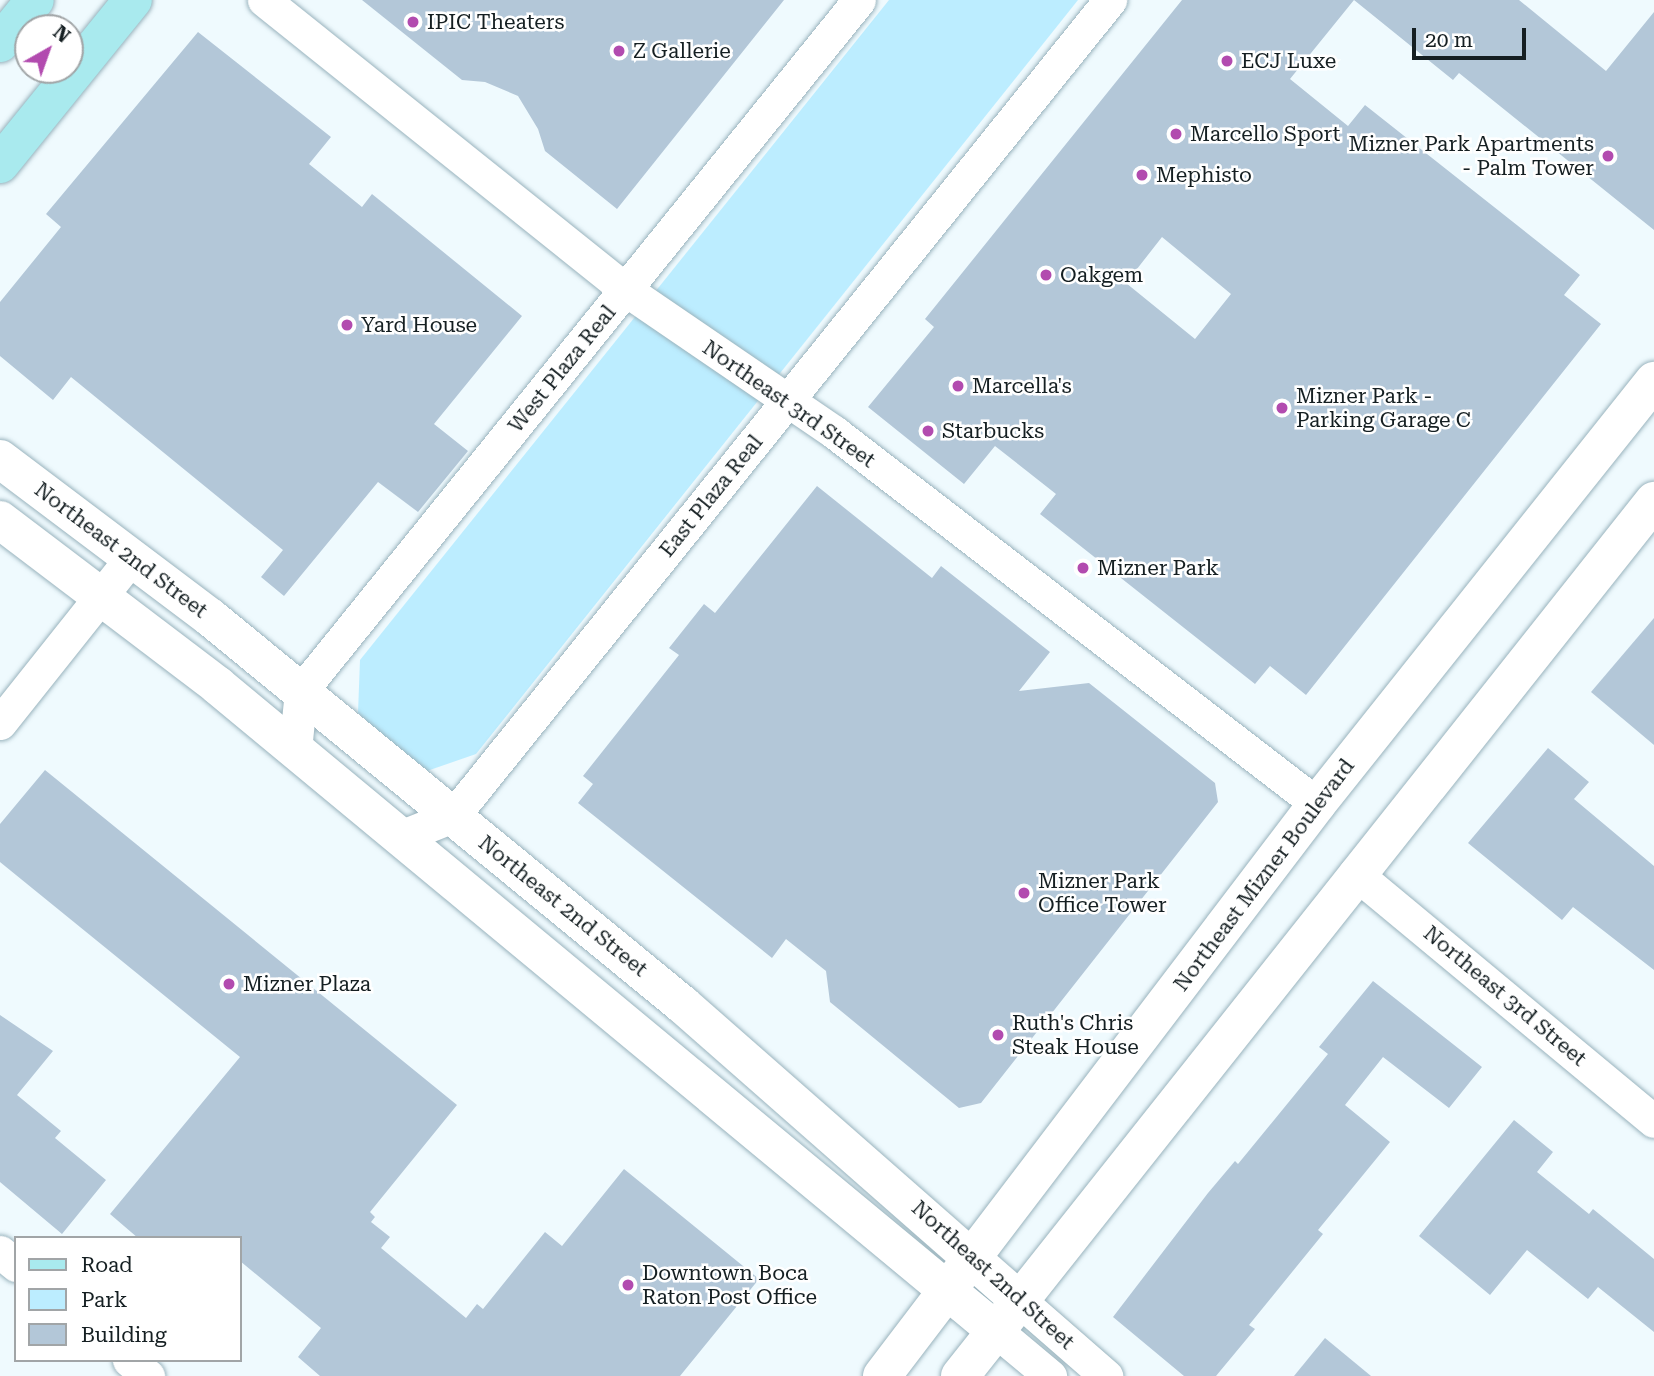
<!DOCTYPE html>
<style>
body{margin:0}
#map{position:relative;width:1654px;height:1376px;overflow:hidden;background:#effafe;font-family:"Roboto Serif",serif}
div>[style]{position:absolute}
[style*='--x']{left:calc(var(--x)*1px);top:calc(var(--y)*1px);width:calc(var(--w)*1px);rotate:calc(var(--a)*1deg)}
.green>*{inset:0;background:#bcedff}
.building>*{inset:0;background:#b3c7d8}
.roads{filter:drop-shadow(0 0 2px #99b3bd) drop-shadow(0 0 2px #99b3bd)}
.street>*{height:33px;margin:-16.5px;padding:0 16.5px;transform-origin:16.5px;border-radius:16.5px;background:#fff}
.secondary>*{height:38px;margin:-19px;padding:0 19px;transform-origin:19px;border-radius:19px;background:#fff}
.primary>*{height:38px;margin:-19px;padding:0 19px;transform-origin:19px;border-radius:19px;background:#a9eaee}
.dots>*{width:19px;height:19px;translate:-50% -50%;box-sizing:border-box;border:4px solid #fff;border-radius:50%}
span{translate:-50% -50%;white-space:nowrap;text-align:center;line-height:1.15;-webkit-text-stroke:5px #fff;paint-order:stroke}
.poi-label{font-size:21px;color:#151f22}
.left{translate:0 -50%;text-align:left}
.right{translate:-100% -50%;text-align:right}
.street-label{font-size:21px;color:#151f22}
.legend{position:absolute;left:14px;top:1236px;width:228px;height:126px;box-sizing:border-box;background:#fff;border:2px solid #a1a5a7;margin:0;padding:9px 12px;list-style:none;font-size:21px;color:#151f22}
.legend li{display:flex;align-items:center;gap:14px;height:35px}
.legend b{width:35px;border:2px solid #a1a5a7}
.north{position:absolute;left:14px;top:14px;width:70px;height:70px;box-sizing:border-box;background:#fff;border:2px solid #a1a5a7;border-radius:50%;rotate:40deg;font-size:19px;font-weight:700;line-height:28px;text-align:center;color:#151f22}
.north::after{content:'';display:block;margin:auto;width:24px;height:32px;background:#b24baf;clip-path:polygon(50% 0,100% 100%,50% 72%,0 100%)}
.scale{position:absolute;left:1412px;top:28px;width:114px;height:32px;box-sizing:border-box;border:4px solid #151f22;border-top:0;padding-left:9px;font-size:21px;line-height:24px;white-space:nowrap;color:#151f22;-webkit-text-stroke:5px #fff;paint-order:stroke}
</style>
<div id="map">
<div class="green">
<div style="clip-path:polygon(889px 0,1078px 0,476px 754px,424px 772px,358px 713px,360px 660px)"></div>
</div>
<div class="building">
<div style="clip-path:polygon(362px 0,784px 0,617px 209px,545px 151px,538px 129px,518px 96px,485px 82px,462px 80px)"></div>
<div style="clip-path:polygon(evenodd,1182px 0,1354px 0,1290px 79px,1348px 126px,1365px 105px,1580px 275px,1564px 295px,1601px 324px,1306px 695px,1270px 666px,1255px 684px,1040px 514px,1056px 494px,995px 446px,964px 484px,868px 407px,934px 327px,925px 319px,1182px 0,1162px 237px,1231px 294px,1195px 339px,1126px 283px,1162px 237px)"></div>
<div style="clip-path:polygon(1354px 0,1519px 0,1606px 71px,1654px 12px,1654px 230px,1459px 73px,1453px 80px)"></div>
<div style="clip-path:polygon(198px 32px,331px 137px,309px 164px,362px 207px,372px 194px,522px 316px,434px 424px,468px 451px,418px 512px,378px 482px,284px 596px,261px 577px,283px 550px,71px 377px,53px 400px,0 356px,0 302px,61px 227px,46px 214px)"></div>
<div style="clip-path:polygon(817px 486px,932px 578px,941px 566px,1050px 652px,1019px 691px,1089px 683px,1215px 783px,1218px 802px,981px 1103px,959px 1108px,830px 1002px,826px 971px,786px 939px,772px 958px,578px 803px,593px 784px,583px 776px,679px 655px,669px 648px,704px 604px,715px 613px)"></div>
<div style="clip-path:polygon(1654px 618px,1654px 745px,1591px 692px)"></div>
<div style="clip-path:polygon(1548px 748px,1589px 782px,1574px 799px,1654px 866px,1654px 970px,1573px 907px,1562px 920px,1468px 843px)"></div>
<div style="clip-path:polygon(45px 770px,457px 1105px,370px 1212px,375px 1217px,371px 1222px,390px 1237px,381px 1248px,466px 1318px,477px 1304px,483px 1309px,545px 1232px,562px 1246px,624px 1169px,759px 1279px,680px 1376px,320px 1376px,298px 1357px,321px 1328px,240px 1261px,240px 1238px,138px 1238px,110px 1214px,240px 1057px,0 862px,0 824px)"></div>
<div style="clip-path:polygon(1373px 981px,1482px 1067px,1449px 1108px,1383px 1057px,1345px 1105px,1390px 1142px,1318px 1230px,1323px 1234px,1249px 1325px,1255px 1329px,1216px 1376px,1184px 1376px,1113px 1317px,1208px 1193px,1235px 1161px,1238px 1164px,1328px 1054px,1319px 1047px)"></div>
<div style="clip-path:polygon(0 1015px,53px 1051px,17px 1095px,61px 1131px,55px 1138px,106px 1180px,62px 1234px,0 1182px)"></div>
<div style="clip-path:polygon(1514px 1120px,1553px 1152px,1537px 1172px,1589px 1214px,1593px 1209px,1654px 1259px,1654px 1332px,1598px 1287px,1588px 1299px,1527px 1250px,1490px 1295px,1419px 1236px)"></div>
<div style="clip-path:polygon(1325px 1338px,1371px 1376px,1294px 1376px)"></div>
</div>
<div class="roads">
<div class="street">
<div style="--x:264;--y:0;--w:464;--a:38.7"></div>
<div style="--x:626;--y:290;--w:252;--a:34.3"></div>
<div style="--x:834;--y:432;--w:610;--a:37.6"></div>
<div style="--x:0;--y:723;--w:212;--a:-51.5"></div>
<div style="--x:295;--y:750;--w:59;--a:-84.2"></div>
<div style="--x:301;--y:691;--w:888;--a:-51.08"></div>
<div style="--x:400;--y:837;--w:57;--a:-21.6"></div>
<div style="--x:453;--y:816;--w:1048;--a:-51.16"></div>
<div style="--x:1355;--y:873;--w:388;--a:39.7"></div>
<div style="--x:0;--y:1252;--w:21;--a:39"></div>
<div style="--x:1019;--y:1300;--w:116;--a:41.1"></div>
<div style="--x:995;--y:1330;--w:72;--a:39.9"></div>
<div style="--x:129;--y:1360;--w:25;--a:40"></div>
</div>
<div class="secondary">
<div style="--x:0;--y:459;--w:264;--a:37"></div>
<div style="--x:211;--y:618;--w:610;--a:39.35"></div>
<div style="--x:683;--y:1005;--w:447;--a:41.3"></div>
<div style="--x:0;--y:520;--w:273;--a:37.2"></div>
<div style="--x:217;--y:685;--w:1011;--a:39.66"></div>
<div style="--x:882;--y:1376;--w:719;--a:-52.75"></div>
<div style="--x:1317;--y:804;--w:541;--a:-51.46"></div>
<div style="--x:960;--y:1376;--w:1117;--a:-51.58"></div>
</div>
<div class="primary">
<div style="--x:0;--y:43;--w:55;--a:-50.9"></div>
<div style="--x:0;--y:164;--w:211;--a:-51"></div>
</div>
</div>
<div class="dots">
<div style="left:413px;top:22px;background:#b24baf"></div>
<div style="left:619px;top:51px;background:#b24baf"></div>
<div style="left:1227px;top:61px;background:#b24baf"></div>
<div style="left:1176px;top:134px;background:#b24baf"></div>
<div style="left:1608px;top:156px;background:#b24baf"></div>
<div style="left:1142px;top:175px;background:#b24baf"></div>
<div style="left:1046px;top:275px;background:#b24baf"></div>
<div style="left:347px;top:325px;background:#b24baf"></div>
<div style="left:958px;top:386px;background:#b24baf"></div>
<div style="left:1282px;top:408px;background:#b24baf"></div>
<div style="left:928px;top:431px;background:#b24baf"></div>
<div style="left:1083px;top:568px;background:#b24baf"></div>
<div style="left:1024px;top:893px;background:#b24baf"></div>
<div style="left:229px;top:984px;background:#b24baf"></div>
<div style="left:998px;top:1035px;background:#b24baf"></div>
<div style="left:628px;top:1285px;background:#b24baf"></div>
</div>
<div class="poi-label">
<span class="left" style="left:427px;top:22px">IPIC Theaters</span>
<span class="left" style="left:633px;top:51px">Z Gallerie</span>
<span class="left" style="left:1241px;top:61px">ECJ Luxe</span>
<span class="left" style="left:1190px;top:134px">Marcello Sport</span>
<span class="right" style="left:1594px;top:156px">Mizner Park Apartments<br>- Palm Tower</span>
<span class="left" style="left:1156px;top:175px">Mephisto</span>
<span class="left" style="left:1060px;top:275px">Oakgem</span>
<span class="left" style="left:361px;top:325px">Yard House</span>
<span class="left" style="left:972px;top:386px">Marcella's</span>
<span class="left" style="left:1296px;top:408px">Mizner Park -<br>Parking Garage C</span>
<span class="left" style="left:942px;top:431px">Starbucks</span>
<span class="left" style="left:1097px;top:568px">Mizner Park</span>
<span class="left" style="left:1038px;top:893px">Mizner Park<br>Office Tower</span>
<span class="left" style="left:243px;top:984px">Mizner Plaza</span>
<span class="left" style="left:1012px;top:1035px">Ruth's Chris<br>Steak House</span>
<span class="left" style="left:642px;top:1285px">Downtown Boca<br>Raton Post Office</span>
</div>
<div class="street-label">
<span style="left:562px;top:369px;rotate:-51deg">West Plaza Real</span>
<span style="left:789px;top:404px;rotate:35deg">Northeast 3rd Street</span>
<span style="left:711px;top:496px;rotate:-51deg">East Plaza Real</span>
<span style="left:121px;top:550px;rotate:37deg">Northeast 2nd Street</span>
<span style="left:1264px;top:875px;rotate:-53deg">Northeast Mizner Boulevard</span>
<span style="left:563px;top:906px;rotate:39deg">Northeast 2nd Street</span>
<span style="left:1505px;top:996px;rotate:40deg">Northeast 3rd Street</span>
<span style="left:993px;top:1275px;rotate:42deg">Northeast 2nd Street</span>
</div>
<ul class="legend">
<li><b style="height:9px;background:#a9eaee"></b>Road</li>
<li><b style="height:19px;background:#bcedff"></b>Park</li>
<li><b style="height:19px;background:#b3c7d8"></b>Building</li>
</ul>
<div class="north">N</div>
<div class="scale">20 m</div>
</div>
